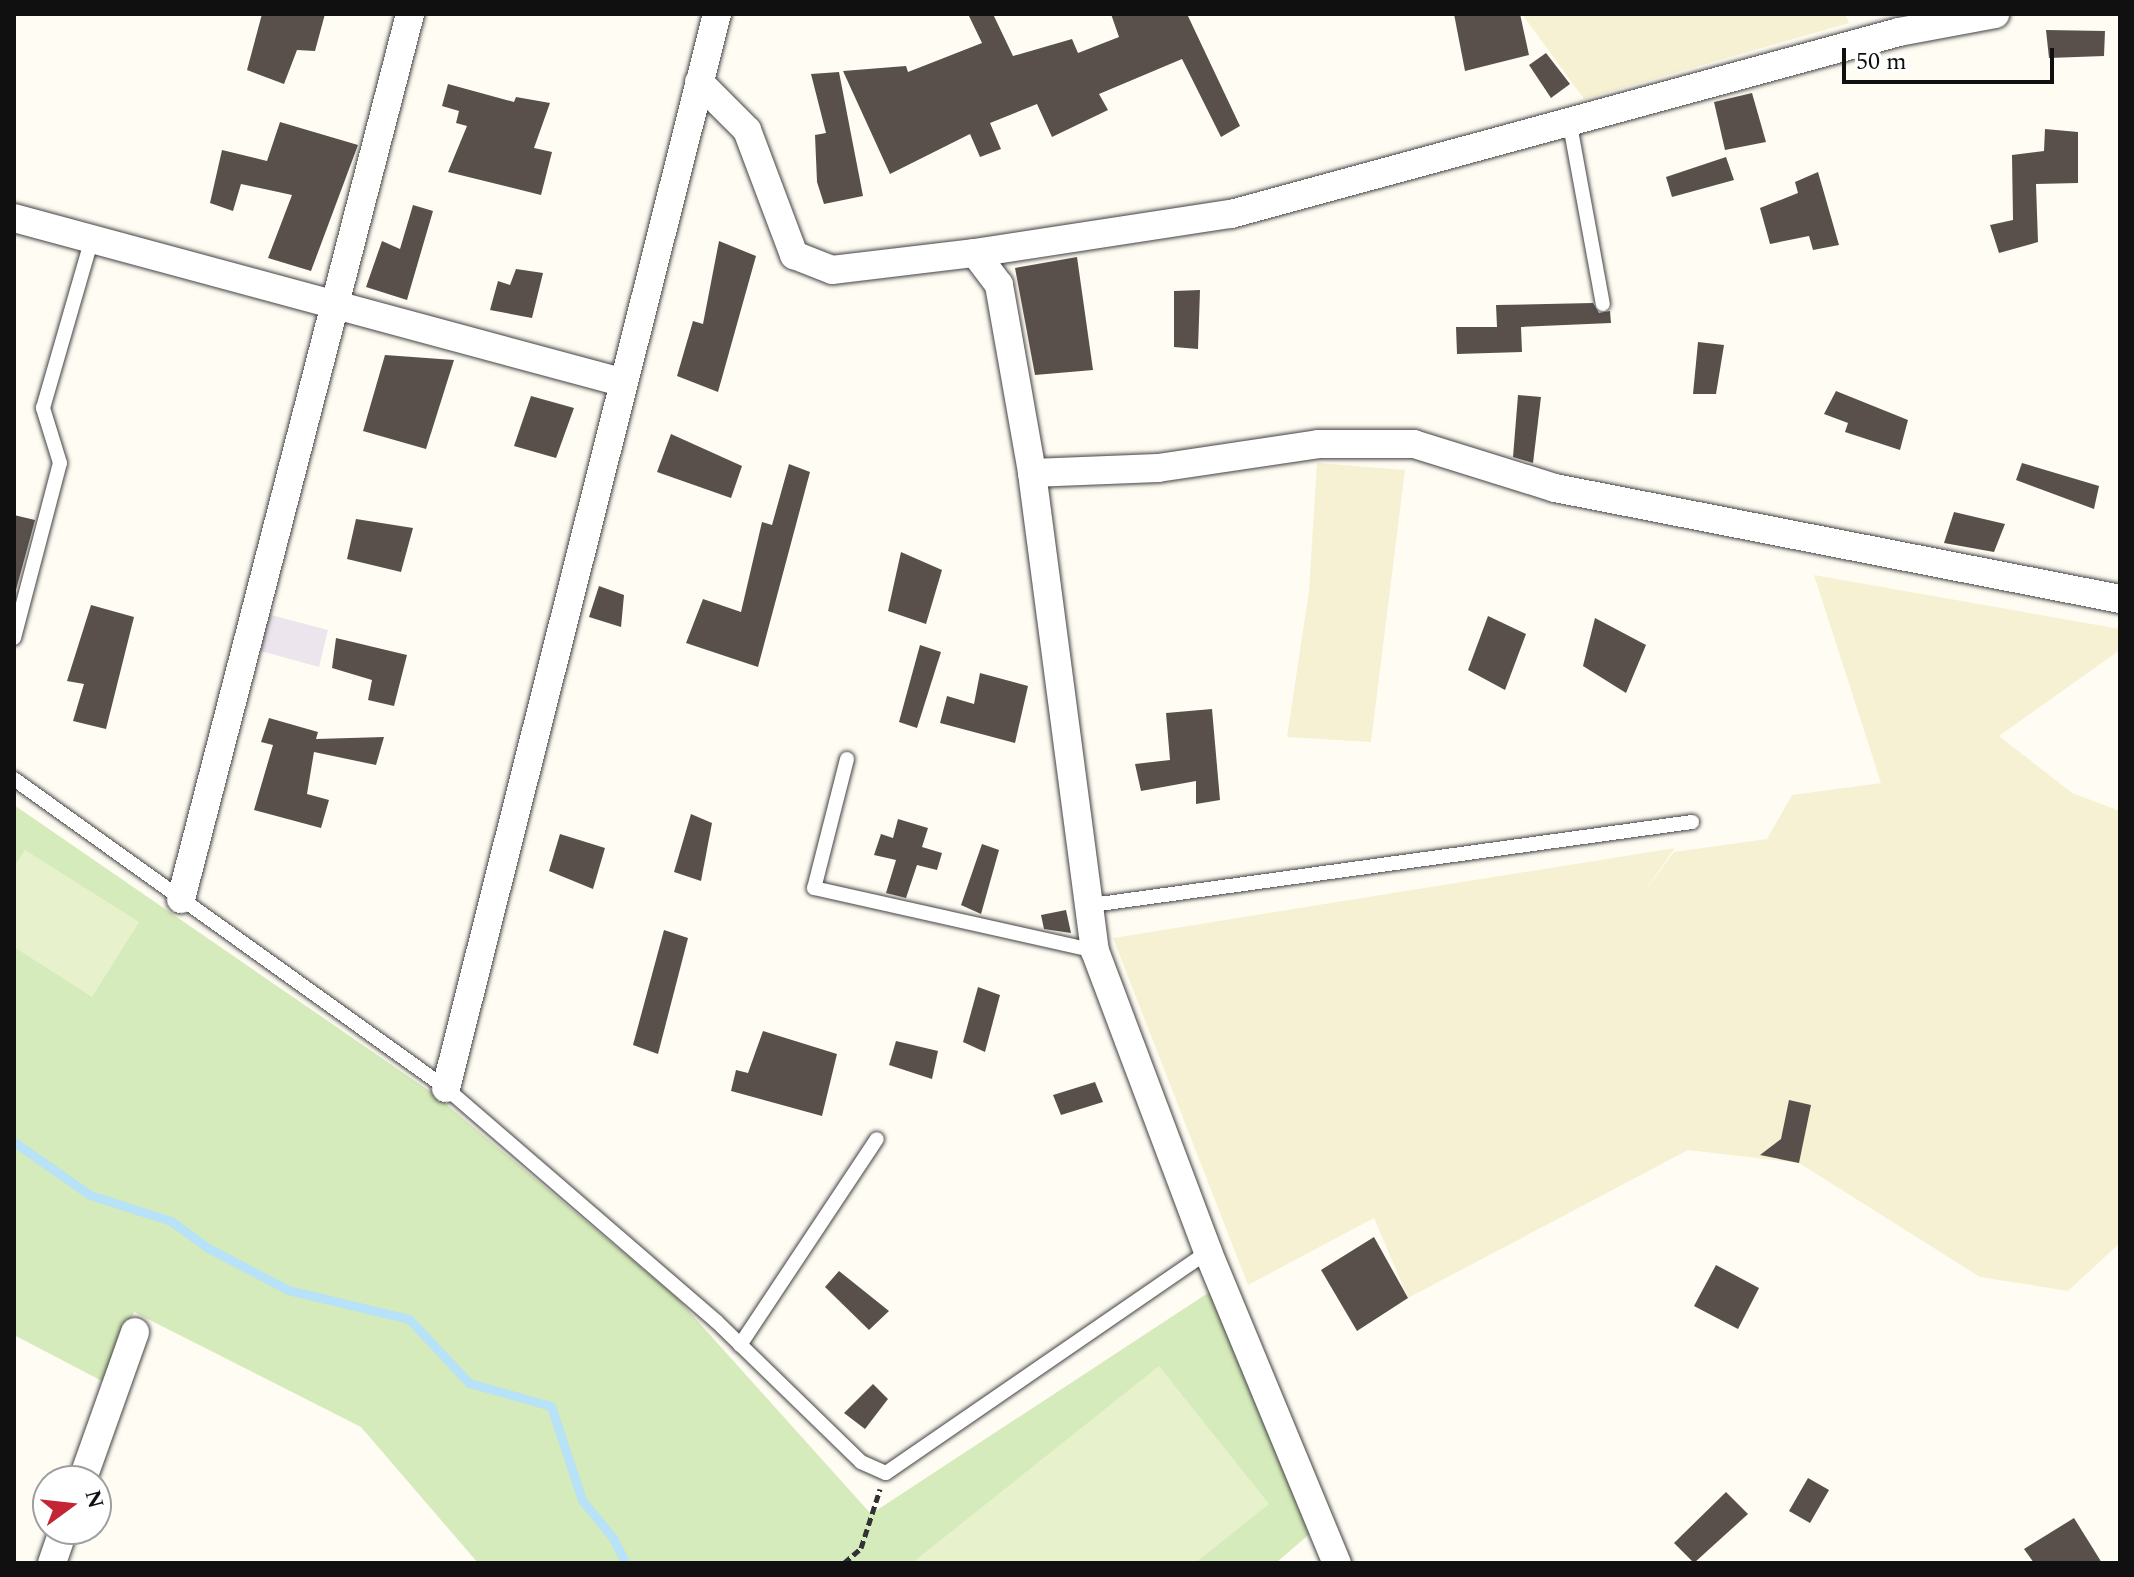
<!DOCTYPE html>
<style>
body{margin:0}
#map{position:relative;width:2134px;height:1577px;overflow:hidden;background:#fffcf3;font-family:Spectral,serif}
div>[style]{position:absolute}
[style*='--x']{left:calc(var(--x)*1px);top:calc(var(--y)*1px);width:calc(var(--w)*1px);rotate:calc(var(--a)*1deg)}
.industrial>*{inset:0;background:#ede5ee}
.farmland>*{inset:0;background:#f6f1d2}
.green>*{inset:0;background:#d6ebbb}
.pitch>*{inset:0;background:#e7f2cd}
.stream>*{height:9px;margin:-4.5px;padding:0 4.5px;transform-origin:4.5px;border-radius:4.5px;background:#b7e2f7}
.building>*{inset:0;background:#59504c}
.path>*{height:5px;margin-top:-2.5px;transform-origin:0;background:repeating-linear-gradient(90deg,#323232 0 8px,transparent 0 12px)}
.roads{filter:drop-shadow(0 0 2px #434343) drop-shadow(0 0 2px #434343)}
.service>*{height:14px;margin:-7px;padding:0 7px;transform-origin:7px;border-radius:7px;background:#fff}
.minor>*{height:28px;margin:-14px;padding:0 14px;transform-origin:14px;border-radius:14px;background:#fff}
span{translate:-50% -50%;white-space:nowrap;text-align:center;line-height:1.15;-webkit-text-stroke:8px #fff;paint-order:stroke}
.frame{position:absolute;inset:0;border:16px solid #101010;pointer-events:none}
.north{position:absolute;left:32px;top:1465px;width:80px;height:80px;box-sizing:border-box;background:#fff;border:2px solid #9f9f9f;border-radius:50%;rotate:75deg;font-size:22px;font-weight:700;line-height:32px;text-align:center;color:#101010}
.north::after{content:'';display:block;margin:auto;width:28px;height:36px;background:#c32534;clip-path:polygon(50% 0,100% 100%,50% 72%,0 100%)}
.scale{position:absolute;left:1842px;top:48px;width:212px;height:36px;box-sizing:border-box;border:4px solid #101010;border-top:0;padding-left:10px;font-size:24px;line-height:28px;white-space:nowrap;color:#101010;-webkit-text-stroke:6px #fff;paint-order:stroke}
</style>
<div id="map">
<div class="industrial">
<div style="clip-path:polygon(267px 614px,328px 630px,319px 667px,257px 650px)"></div>
</div>
<div class="farmland">
<div style="clip-path:polygon(1522px 14px,1845px 14px,1849px 23px,1584px 99px)"></div>
<div style="clip-path:polygon(1317px 463px,1405px 470px,1371px 742px,1287px 737px,1309px 591px)"></div>
<div style="clip-path:polygon(1814px 575px,2120px 629px,2120px 650px,1999px 736px,2072px 793px,2120px 811px,2120px 1243px,2068px 1291px,1980px 1277px,1799px 1163px,1688px 1150px,1408px 1298px,1374px 1218px,1248px 1285px,1113px 938px,1675px 848px,1639px 899px,1674px 852px,1767px 839px,1792px 795px,1881px 783px)"></div>
</div>
<div class="green">
<div style="clip-path:polygon(14px 805px,434px 1094px,676px 1297px,871px 1514px,1211px 1291px,1314px 1530px,1276px 1563px,478px 1563px,361px 1427px,134px 1312px,102px 1381px,14px 1335px)"></div>
</div>
<div class="pitch">
<div style="clip-path:polygon(25px 850px,139px 922px,92px 997px,14px 947px,14px 867px)"></div>
<div style="clip-path:polygon(1159px 1366px,1269px 1504px,1195px 1563px,912px 1563px)"></div>
</div>
<div class="stream">
<div style="--x:14;--y:1142;--w:93;--a:34.9"></div>
<div style="--x:90;--y:1195;--w:85;--a:17.8"></div>
<div style="--x:171;--y:1221;--w:46;--a:36.1"></div>
<div style="--x:208;--y:1248;--w:90;--a:27.7"></div>
<div style="--x:288;--y:1290;--w:124;--a:13.5"></div>
<div style="--x:409;--y:1319;--w:88;--a:46.8"></div>
<div style="--x:469;--y:1383;--w:85;--a:15.7"></div>
<div style="--x:551;--y:1406;--w:99;--a:71.7"></div>
<div style="--x:582;--y:1500;--w:49;--a:50.8"></div>
<div style="--x:613;--y:1538;--w:28;--a:63"></div>
</div>
<div class="building">
<div style="clip-path:polygon(262px 14px,325px 14px,315px 51px,297px 50px,284px 84px,247px 70px)"></div>
<div style="clip-path:polygon(968px 14px,993px 14px,1013px 56px,1072px 39px,1078px 53px,1119px 37px,1111px 14px,1187px 14px,1240px 126px,1221px 137px,1182px 59px,1099px 94px,1108px 110px,1052px 137px,1037px 104px,990px 123px,1001px 149px,980px 157px,970px 134px,890px 174px,843px 71px,906px 66px,908px 72px,982px 43px)"></div>
<div style="clip-path:polygon(1454px 14px,1520px 14px,1529px 55px,1465px 71px)"></div>
<div style="clip-path:polygon(2046px 30px,2105px 31px,2104px 56px,2049px 58px)"></div>
<div style="clip-path:polygon(1546px 53px,1570px 84px,1551px 98px,1529px 65px)"></div>
<div style="clip-path:polygon(839px 72px,863px 196px,824px 204px,817px 182px,815px 135px,826px 133px,811px 74px)"></div>
<div style="clip-path:polygon(448px 84px,514px 102px,516px 97px,550px 103px,534px 148px,552px 152px,541px 195px,448px 172px,467px 126px,456px 123px,459px 111px,442px 106px)"></div>
<div style="clip-path:polygon(1752px 93px,1766px 142px,1725px 150px,1714px 102px)"></div>
<div style="clip-path:polygon(280px 122px,358px 145px,311px 271px,268px 258px,292px 195px,241px 184px,233px 211px,210px 203px,222px 150px,267px 161px)"></div>
<div style="clip-path:polygon(2045px 129px,2078px 132px,2078px 183px,2036px 184px,2038px 242px,1999px 253px,1990px 225px,2013px 220px,2012px 155px,2044px 151px)"></div>
<div style="clip-path:polygon(1726px 157px,1734px 180px,1672px 197px,1666px 177px)"></div>
<div style="clip-path:polygon(1818px 172px,1839px 245px,1813px 250px,1809px 236px,1770px 244px,1760px 208px,1798px 193px,1795px 182px)"></div>
<div style="clip-path:polygon(413px 205px,433px 211px,407px 300px,366px 287px,382px 241px,400px 249px)"></div>
<div style="clip-path:polygon(719px 241px,756px 256px,718px 392px,677px 376px,693px 321px,703px 324px)"></div>
<div style="clip-path:polygon(1077px 257px,1093px 370px,1035px 375px,1015px 268px)"></div>
<div style="clip-path:polygon(516px 269px,543px 273px,532px 318px,490px 310px,498px 281px,510px 285px)"></div>
<div style="clip-path:polygon(1200px 290px,1198px 349px,1174px 347px,1174px 291px)"></div>
<div style="clip-path:polygon(1593px 303px,1599px 313px,1610px 311px,1611px 323px,1521px 327px,1522px 352px,1457px 354px,1456px 327px,1497px 327px,1496px 305px)"></div>
<div style="clip-path:polygon(1698px 342px,1724px 345px,1716px 394px,1693px 394px)"></div>
<div style="clip-path:polygon(385px 355px,454px 360px,426px 449px,363px 431px)"></div>
<div style="clip-path:polygon(1836px 391px,1908px 420px,1900px 450px,1845px 432px,1848px 423px,1824px 414px)"></div>
<div style="clip-path:polygon(1518px 395px,1541px 397px,1533px 463px,1513px 457px)"></div>
<div style="clip-path:polygon(531px 396px,574px 408px,556px 458px,514px 446px)"></div>
<div style="clip-path:polygon(671px 434px,742px 466px,731px 498px,657px 472px)"></div>
<div style="clip-path:polygon(2022px 463px,2099px 486px,2094px 509px,2016px 480px)"></div>
<div style="clip-path:polygon(789px 464px,810px 472px,758px 667px,686px 643px,703px 599px,741px 612px,762px 522px,772px 525px)"></div>
<div style="clip-path:polygon(1954px 512px,2005px 524px,1994px 552px,1944px 543px)"></div>
<div style="clip-path:polygon(14px 515px,35px 520px,16px 590px,14px 589px)"></div>
<div style="clip-path:polygon(356px 519px,413px 528px,401px 572px,347px 559px)"></div>
<div style="clip-path:polygon(901px 552px,942px 570px,926px 624px,888px 611px)"></div>
<div style="clip-path:polygon(599px 586px,624px 595px,621px 627px,589px 617px)"></div>
<div style="clip-path:polygon(91px 605px,134px 617px,106px 729px,73px 721px,84px 684px,67px 681px)"></div>
<div style="clip-path:polygon(1488px 616px,1526px 634px,1505px 690px,1468px 670px)"></div>
<div style="clip-path:polygon(1595px 618px,1646px 645px,1626px 693px,1583px 666px)"></div>
<div style="clip-path:polygon(336px 638px,407px 655px,394px 706px,368px 700px,372px 680px,332px 668px)"></div>
<div style="clip-path:polygon(920px 645px,941px 652px,917px 728px,899px 722px)"></div>
<div style="clip-path:polygon(980px 673px,1028px 686px,1015px 743px,940px 723px,947px 696px,974px 704px)"></div>
<div style="clip-path:polygon(1212px 709px,1220px 800px,1196px 804px,1196px 781px,1141px 791px,1135px 764px,1170px 760px,1166px 713px)"></div>
<div style="clip-path:polygon(269px 718px,318px 732px,316px 739px,384px 737px,376px 765px,314px 752px,307px 794px,329px 800px,321px 828px,254px 810px,273px 745px,261px 742px)"></div>
<div style="clip-path:polygon(691px 814px,712px 823px,701px 881px,674px 872px)"></div>
<div style="clip-path:polygon(898px 819px,928px 828px,922px 847px,942px 853px,937px 870px,917px 865px,906px 898px,886px 893px,896px 860px,874px 855px,881px 834px,893px 838px)"></div>
<div style="clip-path:polygon(560px 834px,605px 848px,593px 889px,549px 871px)"></div>
<div style="clip-path:polygon(982px 844px,999px 850px,981px 914px,961px 905px)"></div>
<div style="clip-path:polygon(1066px 910px,1071px 933px,1044px 929px,1041px 915px)"></div>
<div style="clip-path:polygon(664px 930px,688px 938px,658px 1054px,633px 1045px)"></div>
<div style="clip-path:polygon(978px 987px,1000px 995px,985px 1052px,963px 1042px)"></div>
<div style="clip-path:polygon(763px 1031px,837px 1054px,822px 1116px,731px 1091px,736px 1070px,748px 1073px)"></div>
<div style="clip-path:polygon(896px 1041px,938px 1051px,932px 1079px,889px 1065px)"></div>
<div style="clip-path:polygon(1095px 1082px,1103px 1102px,1061px 1115px,1053px 1095px)"></div>
<div style="clip-path:polygon(1789px 1100px,1811px 1105px,1799px 1163px,1760px 1155px,1781px 1139px)"></div>
<div style="clip-path:polygon(1374px 1237px,1408px 1298px,1357px 1331px,1321px 1270px)"></div>
<div style="clip-path:polygon(1716px 1265px,1759px 1288px,1738px 1329px,1694px 1306px)"></div>
<div style="clip-path:polygon(839px 1271px,889px 1311px,869px 1330px,825px 1287px)"></div>
<div style="clip-path:polygon(873px 1384px,888px 1399px,865px 1429px,844px 1413px)"></div>
<div style="clip-path:polygon(1808px 1478px,1829px 1490px,1810px 1523px,1789px 1511px)"></div>
<div style="clip-path:polygon(1726px 1492px,1748px 1514px,1694px 1563px,1674px 1543px)"></div>
<div style="clip-path:polygon(2074px 1518px,2102px 1563px,2034px 1563px,2024px 1549px)"></div>
</div>
<div class="path">
<div style="--x:844;--y:1563;--w:23;--a:-41"></div>
<div style="--x:861;--y:1548;--w:62;--a:-72.1"></div>
</div>
<div class="roads">
<div class="service">
<div style="--x:1570;--y:125;--w:182;--a:79.6"></div>
<div style="--x:14;--y:638;--w:181;--a:-75.3"></div>
<div style="--x:60;--y:463;--w:58;--a:-107.2"></div>
<div style="--x:43;--y:408;--w:177;--a:-73.9"></div>
<div style="--x:847;--y:759;--w:133;--a:104.3"></div>
<div style="--x:814;--y:888;--w:288;--a:12.6"></div>
<div style="--x:14;--y:779;--w:531;--a:35.58"></div>
<div style="--x:446;--y:1088;--w:357;--a:40.8"></div>
<div style="--x:716;--y:1321;--w:202;--a:44.2"></div>
<div style="--x:861;--y:1462;--w:27;--a:24"></div>
<div style="--x:886;--y:1473;--w:391;--a:-34.5"></div>
<div style="--x:1085;--y:906;--w:613;--a:-7.88"></div>
<div style="--x:740;--y:1345;--w:247;--a:-56.4"></div>
</div>
<div class="minor">
<div style="--x:699;--y:82;--w:68;--a:45"></div>
<div style="--x:747;--y:130;--w:134;--a:69.4"></div>
<div style="--x:794;--y:255;--w:41;--a:21.5"></div>
<div style="--x:832;--y:270;--w:144;--a:-6.8"></div>
<div style="--x:975;--y:253;--w:40;--a:53"></div>
<div style="--x:999;--y:285;--w:191;--a:80"></div>
<div style="--x:1032;--y:473;--w:482;--a:82.5"></div>
<div style="--x:1095;--y:951;--w:322;--a:69.4"></div>
<div style="--x:1208;--y:1252;--w:337;--a:67.5"></div>
<div style="--x:14;--y:218;--w:629;--a:15.12"></div>
<div style="--x:975;--y:253;--w:259;--a:-8.7"></div>
<div style="--x:1231;--y:214;--w:692;--a:-15.24"></div>
<div style="--x:1899;--y:32;--w:98;--a:-10.6"></div>
<div style="--x:1032;--y:473;--w:126;--a:-2.3"></div>
<div style="--x:1158;--y:468;--w:162;--a:-8.5"></div>
<div style="--x:1318;--y:444;--w:96;--a:0"></div>
<div style="--x:1414;--y:444;--w:148;--a:17.3"></div>
<div style="--x:1555;--y:488;--w:576;--a:11.11"></div>
<div style="--x:181;--y:899;--w:914;--a:-75.49"></div>
<div style="--x:446;--y:1088;--w:1108;--a:-75.84"></div>
<div style="--x:82;--y:1481;--w:158;--a:-70.4"></div>
<div style="--x:52;--y:1563;--w:36;--a:-71"></div>
</div>
</div>
<div class="frame"></div>
<div class="north">N</div>
<div class="scale">50 m</div>
</div>
